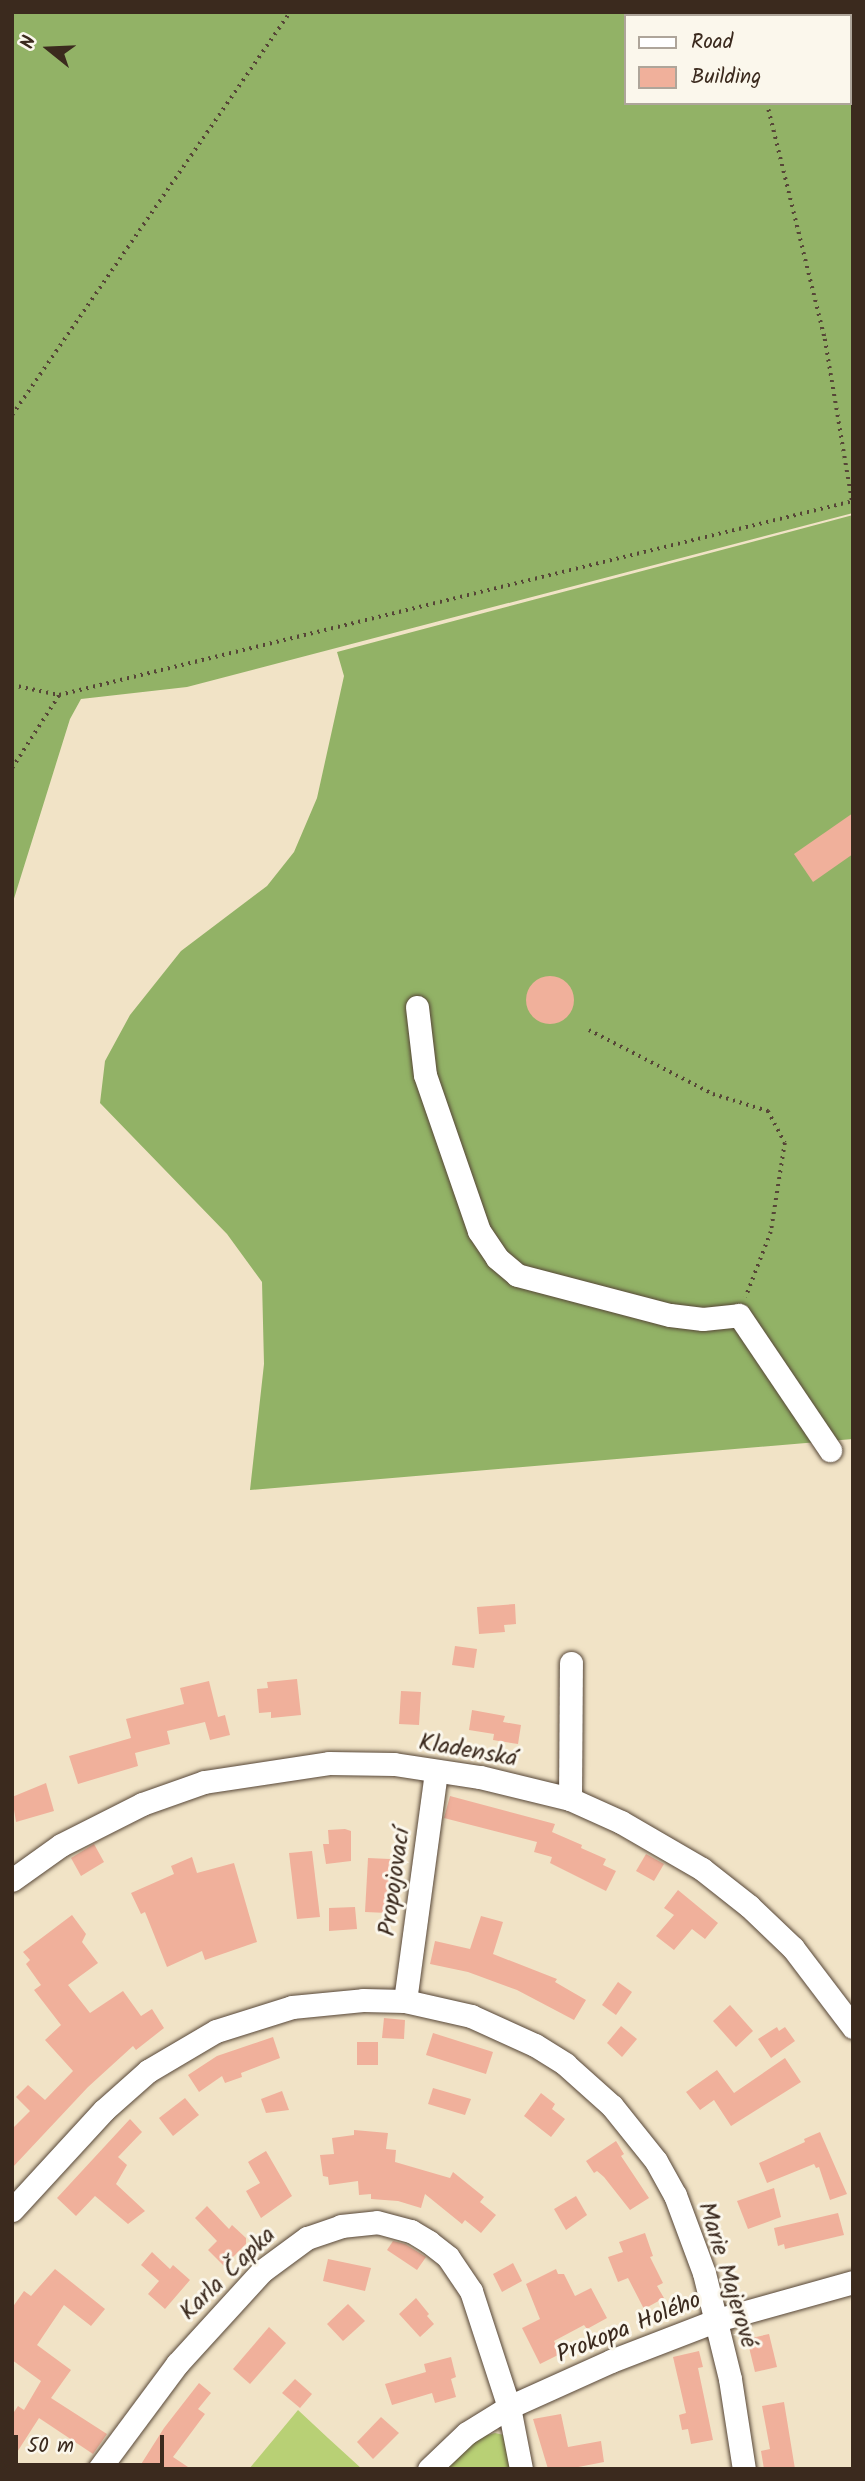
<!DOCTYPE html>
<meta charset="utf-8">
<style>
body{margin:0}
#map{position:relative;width:865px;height:2481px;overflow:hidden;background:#f1e3c6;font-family:Kalam,sans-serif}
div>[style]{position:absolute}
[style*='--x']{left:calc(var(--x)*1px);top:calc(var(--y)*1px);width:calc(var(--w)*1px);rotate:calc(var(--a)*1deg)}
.green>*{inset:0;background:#b8d075}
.forest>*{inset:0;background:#92b266}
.building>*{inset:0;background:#f0b09b}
.round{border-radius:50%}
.path>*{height:3.5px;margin-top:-1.75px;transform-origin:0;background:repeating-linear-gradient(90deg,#564637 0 2px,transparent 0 7px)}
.roads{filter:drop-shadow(0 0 2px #564637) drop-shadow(0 0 2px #564637)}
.minor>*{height:23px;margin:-11.5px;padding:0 11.5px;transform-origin:11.5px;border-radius:11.5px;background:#fff}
span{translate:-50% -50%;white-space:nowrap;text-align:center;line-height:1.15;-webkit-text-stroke:6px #fbf7ec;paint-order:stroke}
.street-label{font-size:24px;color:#3b2a1e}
.frame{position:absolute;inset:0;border:14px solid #3b2a1e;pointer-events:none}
.legend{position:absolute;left:624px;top:14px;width:228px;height:91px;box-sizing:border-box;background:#fbf7ec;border:2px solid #aea59a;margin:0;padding:9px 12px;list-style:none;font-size:21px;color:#3b2a1e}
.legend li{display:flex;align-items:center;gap:14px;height:35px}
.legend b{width:35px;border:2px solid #aea59a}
.north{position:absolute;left:14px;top:14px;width:70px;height:70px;-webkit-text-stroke:5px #fbf7ec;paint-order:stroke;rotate:288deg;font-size:19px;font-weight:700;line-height:28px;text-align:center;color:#3b2a1e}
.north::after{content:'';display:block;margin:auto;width:24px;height:32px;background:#3b2a1e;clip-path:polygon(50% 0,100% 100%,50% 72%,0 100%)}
.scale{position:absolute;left:14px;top:2435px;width:150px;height:32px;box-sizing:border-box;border:4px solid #3b2a1e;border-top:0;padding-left:9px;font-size:21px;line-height:24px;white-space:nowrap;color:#3b2a1e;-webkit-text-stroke:5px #fbf7ec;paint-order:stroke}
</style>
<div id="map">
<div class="green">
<div style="clip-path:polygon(298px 2410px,328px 2438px,362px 2469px,249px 2469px)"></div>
<div style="clip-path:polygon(495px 2433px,504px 2435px,513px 2469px,440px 2469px,480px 2437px)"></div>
</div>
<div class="forest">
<div style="clip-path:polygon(evenodd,12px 12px,853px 12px,853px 513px,187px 687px,81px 699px,70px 719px,12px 905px,12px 12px,625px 16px,849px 16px,849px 103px,625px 103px,625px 16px)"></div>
<div style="clip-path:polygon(853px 515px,853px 1439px,250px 1490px,264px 1364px,262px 1282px,227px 1234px,100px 1103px,105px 1061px,130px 1015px,181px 951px,267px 886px,294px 852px,317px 798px,344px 676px,337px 652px)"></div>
</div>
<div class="building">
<div style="clip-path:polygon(853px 813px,853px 854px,813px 882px,794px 854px)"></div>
<div class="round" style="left:526px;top:976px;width:48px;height:48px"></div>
<div style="clip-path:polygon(515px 1604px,516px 1624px,504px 1625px,505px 1632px,479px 1634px,477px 1607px)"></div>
<div style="clip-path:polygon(455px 1646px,477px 1649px,474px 1668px,452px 1665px)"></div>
<div style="clip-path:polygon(297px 1679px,301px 1715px,271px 1718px,271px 1712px,259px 1713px,257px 1689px,268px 1688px,267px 1682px)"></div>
<div style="clip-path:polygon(209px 1681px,218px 1717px,225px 1715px,230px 1735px,210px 1740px,205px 1722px,167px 1731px,170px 1744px,135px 1753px,138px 1766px,78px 1784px,69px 1756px,131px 1738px,126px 1719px,184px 1704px,180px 1688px)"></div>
<div style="clip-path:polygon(401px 1691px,421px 1692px,419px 1725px,399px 1724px)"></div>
<div style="clip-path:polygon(472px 1710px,505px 1716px,503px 1722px,521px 1725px,518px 1744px,493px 1740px,494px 1734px,469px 1730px)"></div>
<div style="clip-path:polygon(46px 1783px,54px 1811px,16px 1822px,12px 1797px)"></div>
<div style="clip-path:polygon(450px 1796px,555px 1824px,552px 1832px,582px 1845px,581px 1848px,606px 1859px,603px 1865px,616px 1871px,606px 1891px,550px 1863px,552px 1857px,534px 1852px,537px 1842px,444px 1818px)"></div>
<div style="clip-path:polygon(345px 1829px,351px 1831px,351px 1861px,326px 1864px,323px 1844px,329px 1844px,328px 1830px)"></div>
<div style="clip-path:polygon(94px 1844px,104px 1862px,81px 1876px,71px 1858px)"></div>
<div style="clip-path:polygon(312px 1851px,320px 1917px,297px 1919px,289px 1853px)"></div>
<div style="clip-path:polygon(646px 1854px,664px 1864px,654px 1881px,636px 1871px)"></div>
<div style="clip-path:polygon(192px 1857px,197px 1873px,234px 1863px,257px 1942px,205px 1960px,202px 1951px,167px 1967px,145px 1912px,141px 1914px,131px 1893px,174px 1874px,171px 1866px)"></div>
<div style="clip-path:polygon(368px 1858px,390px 1859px,388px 1913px,365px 1912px)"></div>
<div style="clip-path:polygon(678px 1890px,718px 1923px,705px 1939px,692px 1929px,674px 1950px,656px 1936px,674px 1915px,664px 1908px)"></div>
<div style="clip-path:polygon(355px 1907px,357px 1929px,329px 1931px,329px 1908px)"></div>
<div style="clip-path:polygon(72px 1915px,86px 1934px,82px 1942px,98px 1963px,68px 1985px,90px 2013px,123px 1991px,141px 2016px,152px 2009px,164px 2028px,136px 2050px,133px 2046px,88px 2087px,12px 2168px,12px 2129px,30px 2111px,16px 2097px,28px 2085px,45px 2100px,73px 2071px,45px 2040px,61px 2025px,34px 1990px,41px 1985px,26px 1964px,30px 1960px,23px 1952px)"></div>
<div style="clip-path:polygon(481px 1916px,503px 1922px,493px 1954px,557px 1979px,555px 1982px,586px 2000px,574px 2020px,517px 1990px,468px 1972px,430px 1964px,435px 1941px,470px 1949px)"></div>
<div style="clip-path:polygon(618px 1982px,632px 1992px,616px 2015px,602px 2005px)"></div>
<div style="clip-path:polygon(730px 2005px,753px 2031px,736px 2047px,713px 2021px)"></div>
<div style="clip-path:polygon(384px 2018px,405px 2020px,404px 2039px,382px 2038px)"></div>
<div style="clip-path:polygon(621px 2026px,637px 2039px,622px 2057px,607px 2043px)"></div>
<div style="clip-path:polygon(777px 2027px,779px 2031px,785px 2027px,795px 2041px,771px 2058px,758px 2039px)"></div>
<div style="clip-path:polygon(433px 2033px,493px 2052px,486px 2074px,426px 2055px)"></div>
<div style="clip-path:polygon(273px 2037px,280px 2058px,241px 2073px,242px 2077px,225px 2083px,222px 2076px,199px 2092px,188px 2075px,217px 2056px)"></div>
<div style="clip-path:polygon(357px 2042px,378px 2042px,378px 2065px,357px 2065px)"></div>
<div style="clip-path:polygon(785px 2058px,801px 2082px,731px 2126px,714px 2100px,700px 2110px,686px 2092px,717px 2070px,734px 2093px)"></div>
<div style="clip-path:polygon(433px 2088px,471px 2099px,465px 2115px,428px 2104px)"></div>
<div style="clip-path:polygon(282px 2091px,289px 2110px,266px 2113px,261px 2099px)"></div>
<div style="clip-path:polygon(541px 2093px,555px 2104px,552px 2109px,565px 2119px,551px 2137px,524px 2116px)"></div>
<div style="clip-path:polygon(185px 2098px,199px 2115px,173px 2136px,159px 2118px)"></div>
<div style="clip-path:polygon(130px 2119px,142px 2132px,118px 2157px,127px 2165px,116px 2184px,145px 2211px,128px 2224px,95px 2196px,76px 2216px,57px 2198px)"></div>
<div style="clip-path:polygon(354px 2130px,388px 2133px,386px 2149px,396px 2150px,395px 2162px,450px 2178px,453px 2172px,484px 2197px,480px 2202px,496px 2215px,481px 2233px,465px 2220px,462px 2224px,425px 2194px,421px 2208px,398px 2201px,371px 2199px,371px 2194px,359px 2195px,358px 2181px,329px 2185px,328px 2177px,323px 2176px,320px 2155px,334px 2154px,332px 2138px,354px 2135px)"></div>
<div style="clip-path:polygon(820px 2132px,847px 2194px,830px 2200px,819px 2167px,816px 2168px,814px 2164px,767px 2183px,759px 2163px,805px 2142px,804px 2139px)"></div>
<div style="clip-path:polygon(616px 2141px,624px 2154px,621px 2156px,649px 2198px,630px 2210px,604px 2177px,597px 2171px,594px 2173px,586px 2161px)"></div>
<div style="clip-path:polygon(266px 2151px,292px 2196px,261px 2218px,246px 2191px,260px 2183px,248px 2162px)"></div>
<div style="clip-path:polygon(774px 2188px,781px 2217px,748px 2229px,737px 2201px)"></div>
<div style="clip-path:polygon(576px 2196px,587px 2215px,566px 2230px,554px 2209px)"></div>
<div style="clip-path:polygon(207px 2206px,229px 2229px,232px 2225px,246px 2238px,246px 2244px,224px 2266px,208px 2250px,217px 2241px,195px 2218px)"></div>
<div style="clip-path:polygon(838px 2213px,844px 2235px,785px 2249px,784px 2244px,778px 2246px,774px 2228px)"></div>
<div style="clip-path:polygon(645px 2233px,653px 2256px,650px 2257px,663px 2283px,657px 2286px,664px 2298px,644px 2309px,628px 2278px,618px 2282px,608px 2257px,623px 2252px,619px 2242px)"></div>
<div style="clip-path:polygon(393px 2241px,405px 2244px,426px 2257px,417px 2270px,387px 2250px)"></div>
<div style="clip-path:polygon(152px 2252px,170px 2269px,173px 2265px,190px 2280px,165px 2309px,148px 2294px,159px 2281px,141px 2265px)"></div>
<div style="clip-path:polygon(328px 2259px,371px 2268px,365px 2291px,323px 2281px)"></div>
<div style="clip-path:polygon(513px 2263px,522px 2281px,502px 2292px,493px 2274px)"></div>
<div style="clip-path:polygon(55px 2269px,105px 2309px,91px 2326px,64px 2305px,37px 2345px,71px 2370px,51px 2398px,107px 2434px,93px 2454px,39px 2418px,12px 2460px,12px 2415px,18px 2406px,24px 2410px,41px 2381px,12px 2360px,12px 2308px,24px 2291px,31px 2296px)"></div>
<div style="clip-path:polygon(556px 2269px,558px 2274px,564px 2274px,575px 2296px,591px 2288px,607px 2318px,587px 2329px,584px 2325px,554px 2341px,560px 2354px,540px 2364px,522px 2328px,540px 2319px,526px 2284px)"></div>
<div style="clip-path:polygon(416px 2298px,429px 2314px,427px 2316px,434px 2324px,420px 2337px,399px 2314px)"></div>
<div style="clip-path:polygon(348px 2304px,365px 2321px,343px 2341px,327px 2324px)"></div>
<div style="clip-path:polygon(269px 2327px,286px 2343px,250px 2384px,233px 2369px)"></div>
<div style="clip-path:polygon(769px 2334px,777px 2367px,755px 2372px,747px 2339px)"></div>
<div style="clip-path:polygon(699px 2351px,703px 2367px,698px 2368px,713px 2440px,691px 2444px,688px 2429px,682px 2430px,679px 2415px,686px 2413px,673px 2357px)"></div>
<div style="clip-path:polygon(451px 2357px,456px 2377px,451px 2379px,456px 2397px,435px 2403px,432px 2393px,392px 2405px,385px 2384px,426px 2372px,424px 2364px)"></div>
<div style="clip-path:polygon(295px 2379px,312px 2394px,300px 2408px,282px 2393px)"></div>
<div style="clip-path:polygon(199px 2383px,211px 2393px,198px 2409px,205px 2414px,173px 2457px,191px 2469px,138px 2469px,164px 2428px)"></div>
<div style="clip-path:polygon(784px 2402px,795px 2469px,764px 2469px,761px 2451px,770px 2449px,762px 2406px)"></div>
<div style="clip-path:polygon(561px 2414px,568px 2447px,601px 2441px,604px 2462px,568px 2469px,548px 2469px,533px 2419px)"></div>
<div style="clip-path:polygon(381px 2417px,399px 2433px,373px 2459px,357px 2442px)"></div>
</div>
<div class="path">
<div style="--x:745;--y:12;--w:4;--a:76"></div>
<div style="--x:767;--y:103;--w:243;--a:76.2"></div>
<div style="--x:825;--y:339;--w:164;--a:80.5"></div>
<div style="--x:12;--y:415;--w:490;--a:-55.4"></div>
<div style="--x:12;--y:685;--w:48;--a:12"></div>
<div style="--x:12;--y:768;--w:87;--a:-57.2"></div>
<div style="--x:59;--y:695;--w:817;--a:-13.73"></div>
<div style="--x:589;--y:1030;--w:140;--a:27.3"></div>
<div style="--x:713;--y:1094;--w:58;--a:17.2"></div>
<div style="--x:768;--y:1111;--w:36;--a:62"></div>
<div style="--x:785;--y:1143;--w:90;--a:98.9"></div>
<div style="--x:771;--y:1232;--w:70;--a:111"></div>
</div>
<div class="roads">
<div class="minor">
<div style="--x:417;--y:1007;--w:68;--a:83.3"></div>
<div style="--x:425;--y:1075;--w:165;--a:70.9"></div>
<div style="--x:479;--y:1231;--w:32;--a:56"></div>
<div style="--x:497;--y:1258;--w:26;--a:40"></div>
<div style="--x:517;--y:1275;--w:158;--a:14.7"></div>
<div style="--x:670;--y:1315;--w:33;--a:7"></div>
<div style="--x:703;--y:1319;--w:36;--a:-6"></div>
<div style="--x:739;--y:1315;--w:163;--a:56"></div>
<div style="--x:570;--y:1799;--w:136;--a:-89.6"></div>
<div style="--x:12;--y:1880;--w:60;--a:-35.5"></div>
<div style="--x:61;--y:1845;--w:91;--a:-26.8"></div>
<div style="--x:142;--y:1804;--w:66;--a:-19.5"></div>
<div style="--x:204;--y:1782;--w:126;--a:-8.6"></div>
<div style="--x:329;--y:1763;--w:65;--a:0.9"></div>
<div style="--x:394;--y:1764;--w:87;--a:8.6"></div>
<div style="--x:480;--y:1777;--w:93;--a:13.7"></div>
<div style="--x:570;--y:1799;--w:56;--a:24.3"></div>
<div style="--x:621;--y:1822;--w:94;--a:30.1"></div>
<div style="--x:702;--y:1869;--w:60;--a:38.2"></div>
<div style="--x:749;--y:1906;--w:61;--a:43.7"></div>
<div style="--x:793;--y:1948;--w:99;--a:52.8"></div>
<div style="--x:405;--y:2001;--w:232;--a:-82.3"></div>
<div style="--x:12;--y:2210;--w:136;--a:-47.4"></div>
<div style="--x:104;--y:2110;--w:59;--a:-41.6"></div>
<div style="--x:148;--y:2071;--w:79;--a:-30.5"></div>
<div style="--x:216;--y:2031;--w:80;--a:-17.5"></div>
<div style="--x:292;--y:2007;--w:71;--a:-5.6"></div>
<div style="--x:363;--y:2000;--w:42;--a:1.4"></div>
<div style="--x:405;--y:2001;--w:68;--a:12.8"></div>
<div style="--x:471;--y:2016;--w:70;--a:24.4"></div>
<div style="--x:535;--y:2045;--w:36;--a:32"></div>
<div style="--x:565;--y:2064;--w:63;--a:41.8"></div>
<div style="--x:612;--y:2106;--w:70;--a:51.3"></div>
<div style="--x:656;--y:2161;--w:39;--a:61"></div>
<div style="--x:675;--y:2195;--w:83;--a:69.6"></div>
<div style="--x:704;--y:2273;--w:109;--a:76.2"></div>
<div style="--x:730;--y:2379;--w:91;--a:81.2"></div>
<div style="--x:99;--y:2469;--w:131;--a:-53.4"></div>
<div style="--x:177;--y:2364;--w:126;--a:-47.6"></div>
<div style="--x:262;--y:2271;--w:56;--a:-36.3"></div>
<div style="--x:307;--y:2238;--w:36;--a:-19"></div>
<div style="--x:341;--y:2226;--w:36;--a:-6"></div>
<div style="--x:377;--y:2222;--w:35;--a:15"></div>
<div style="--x:411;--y:2231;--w:21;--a:31"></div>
<div style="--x:429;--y:2242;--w:24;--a:38"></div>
<div style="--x:448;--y:2257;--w:41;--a:55.9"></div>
<div style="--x:471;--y:2291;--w:122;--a:71.9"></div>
<div style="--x:509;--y:2407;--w:63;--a:79"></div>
<div style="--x:429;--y:2469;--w:52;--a:-43.5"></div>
<div style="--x:467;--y:2433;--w:49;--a:-31.8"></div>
<div style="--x:509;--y:2407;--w:112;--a:-24.3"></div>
<div style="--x:611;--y:2361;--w:114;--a:-21.1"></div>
<div style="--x:717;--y:2320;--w:141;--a:-15.6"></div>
</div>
</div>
<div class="street-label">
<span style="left:468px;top:1751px;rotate:10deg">Kladenská</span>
<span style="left:395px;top:1882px;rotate:-82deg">Propojovací</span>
<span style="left:228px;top:2274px;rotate:-44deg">Karla Čapka</span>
<span style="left:727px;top:2275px;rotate:73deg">Marie Majerové</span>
<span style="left:629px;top:2328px;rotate:-22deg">Prokopa Holého</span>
</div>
<div class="frame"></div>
<ul class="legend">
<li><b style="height:9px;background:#fff"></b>Road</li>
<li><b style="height:19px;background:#f0b09b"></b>Building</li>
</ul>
<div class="north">N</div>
<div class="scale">50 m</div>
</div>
